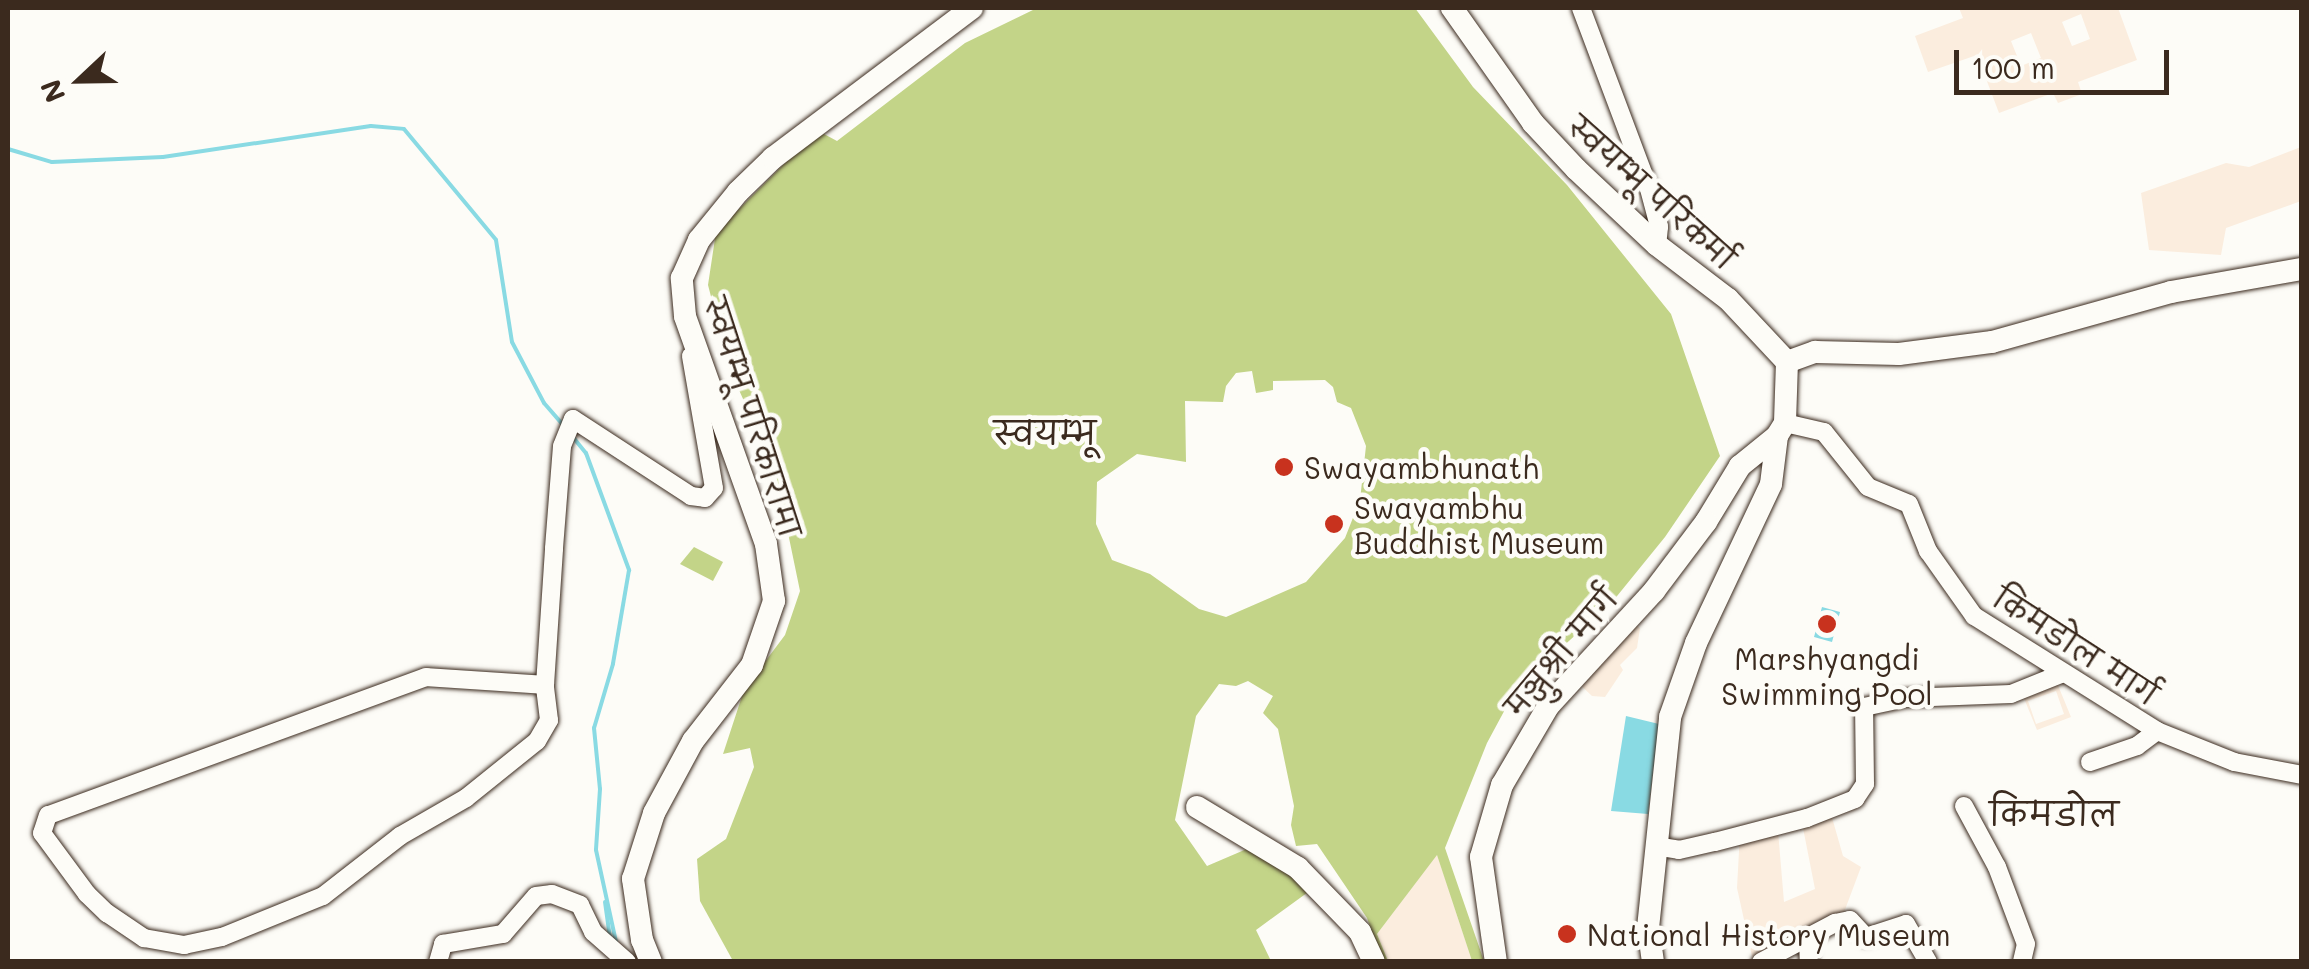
<!DOCTYPE html>
<meta charset="utf-8">
<style>
body{margin:0}
#map{position:relative;width:2309px;height:969px;overflow:hidden;background:#fdfcf7;font-family:Mali,"Playpen Sans Deva",sans-serif}
div>[style]{position:absolute}
[style*='--x']{left:calc(var(--x)*1px);top:calc(var(--y)*1px);width:calc(var(--w)*1px);rotate:calc(var(--a)*1deg)}
.built>*{inset:0;background:#fbedde}
.green>*{inset:0;background:#c3d488}
.water>*{inset:0;background:#89dae3}
.stream>*{height:4px;margin:-2px;padding:0 2px;transform-origin:2px;border-radius:2px;background:#89dae3}
.roads{filter:drop-shadow(0 0 2px #3b2a1e) drop-shadow(0 0 2px #3b2a1e)}
.street>*{height:18px;margin:-9px;padding:0 9px;transform-origin:9px;border-radius:9px;background:#fdfcf7}
.secondary>*{height:22px;margin:-11px;padding:0 11px;transform-origin:11px;border-radius:11px;background:#fdfcf7}
.dots>*{width:28px;height:28px;translate:-50% -50%;box-sizing:border-box;border:5px solid #fdfcf7;border-radius:50%}
span{translate:-50% -50%;white-space:nowrap;text-align:center;line-height:1.15;-webkit-text-stroke:9px #fdfcf7;paint-order:stroke}
.street-label{font-size:30px;color:#3b2a1e}
.poi-label{font-size:30px;color:#3b2a1e}
.left{translate:0 -50%;text-align:left}
.neighbourhood-label{font-size:32px;color:#3b2a1e}
.frame{position:absolute;inset:0;border:10px solid #3b2a1e;pointer-events:none}
.north{position:absolute;left:30px;top:30px;width:100px;height:100px;-webkit-text-stroke:8px #fdfcf7;paint-order:stroke;rotate:248deg;font-size:28px;font-weight:700;line-height:40px;text-align:center;color:#3b2a1e}
.north::after{content:'';display:block;margin:auto;width:35px;height:45px;background:#3b2a1e;clip-path:polygon(50% 0,100% 100%,50% 72%,0 100%)}
.scale{position:absolute;left:1954px;top:50px;width:215px;height:45px;box-sizing:border-box;border:5px solid #3b2a1e;border-top:0;padding-left:12px;font-size:30px;line-height:35px;white-space:nowrap;color:#3b2a1e;-webkit-text-stroke:8px #fdfcf7;paint-order:stroke}
</style>
<div id="map">
<div class="built">
<div style="clip-path:polygon(evenodd,1959px 8px,2118px 8px,2137px 60px,2078px 82px,2082px 94px,2058px 103px,2053px 93px,1999px 113px,1977px 55px,1928px 72px,1915px 36px,1963px 18px,1959px 8px,2081px 14px,2090px 39px,2072px 46px,2062px 22px,2081px 14px,1959px 8px,2031px 33px,2041px 58px,2021px 66px,2011px 41px,2031px 33px)"></div>
<div style="clip-path:polygon(2301px 147px,2301px 201px,2226px 228px,2221px 255px,2149px 250px,2141px 193px,2226px 163px,2249px 167px)"></div>
<div style="clip-path:polygon(1630px 621px,1640px 628px,1637px 648px,1620px 665px,1623px 670px,1605px 697px,1592px 696px,1575px 680px)"></div>
<div style="clip-path:polygon(evenodd,2055px 678px,2071px 717px,2037px 730px,2021px 691px,2055px 678px,2056px 691px,2064px 714px,2036px 724px,2028px 701px,2056px 691px)"></div>
<div style="clip-path:polygon(1831px 814px,1843px 856px,1861px 867px,1843px 915px,1765px 954px,1752px 956px,1737px 888px,1740px 833px,1778px 831px,1784px 902px,1815px 889px,1803px 828px)"></div>
<div style="clip-path:polygon(1437px 854px,1472px 961px,1388px 961px,1377px 934px)"></div>
</div>
<div class="green">
<div style="clip-path:polygon(evenodd,1037px 8px,1415px 8px,1473px 87px,1567px 185px,1671px 314px,1720px 456px,1665px 537px,1613px 601px,1516px 689px,1487px 743px,1445px 848px,1484px 961px,1472px 961px,1437px 855px,1377px 934px,1388px 961px,1382px 961px,1367px 918px,1317px 844px,1296px 846px,1291px 825px,1294px 806px,1278px 729px,1263px 713px,1273px 696px,1248px 681px,1236px 686px,1219px 684px,1196px 716px,1175px 820px,1207px 866px,1249px 848px,1311px 890px,1256px 930px,1271px 961px,733px 961px,700px 901px,697px 859px,726px 839px,754px 767px,750px 748px,723px 754px,744px 690px,785px 635px,800px 591px,775px 470px,730px 370px,708px 285px,716px 232px,808px 140px,824px 134px,837px 141px,965px 43px,1037px 8px,1252px 371px,1256px 393px,1273px 390px,1273px 381px,1325px 380px,1333px 387px,1337px 402px,1351px 408px,1366px 446px,1360px 500px,1345px 538px,1306px 582px,1226px 617px,1199px 609px,1150px 574px,1112px 560px,1096px 524px,1097px 482px,1137px 454px,1186px 462px,1185px 401px,1223px 402px,1226px 386px,1236px 373px,1252px 371px)"></div>
<div style="clip-path:polygon(694px 547px,723px 562px,713px 581px,680px 564px)"></div>
</div>
<div class="water">
<div style="clip-path:polygon(1822px 607px,1840px 612px,1832px 642px,1814px 637px)"></div>
<div style="clip-path:polygon(1626px 716px,1659px 724px,1648px 814px,1611px 811px)"></div>
</div>
<div class="stream">
<div style="--x:8;--y:149;--w:46;--a:16.5"></div>
<div style="--x:52;--y:162;--w:111;--a:-2.6"></div>
<div style="--x:163;--y:157;--w:210;--a:-8.5"></div>
<div style="--x:371;--y:126;--w:33;--a:5"></div>
<div style="--x:404;--y:129;--w:144;--a:50.3"></div>
<div style="--x:496;--y:240;--w:103;--a:81.1"></div>
<div style="--x:512;--y:342;--w:69;--a:62.3"></div>
<div style="--x:544;--y:403;--w:29;--a:49"></div>
<div style="--x:572;--y:436;--w:22;--a:51"></div>
<div style="--x:586;--y:453;--w:125;--a:69.8"></div>
<div style="--x:629;--y:570;--w:95;--a:99.7"></div>
<div style="--x:613;--y:664;--w:67;--a:106.5"></div>
<div style="--x:594;--y:728;--w:61;--a:84.4"></div>
<div style="--x:600;--y:789;--w:61;--a:93.8"></div>
<div style="--x:596;--y:850;--w:94;--a:77.7"></div>
<div style="--x:605;--y:902;--w:35;--a:82"></div>
</div>
<div class="roads">
<div class="street">
<div style="--x:1581;--y:8;--w:193;--a:69.4"></div>
<div style="--x:1649;--y:189;--w:39;--a:75"></div>
<div style="--x:1659;--y:227;--w:18;--a:96"></div>
<div style="--x:1785;--y:423;--w:40;--a:13"></div>
<div style="--x:1824;--y:432;--w:70;--a:51.3"></div>
<div style="--x:1868;--y:487;--w:44;--a:22.5"></div>
<div style="--x:1909;--y:504;--w:51;--a:68"></div>
<div style="--x:1928;--y:551;--w:80;--a:54.7"></div>
<div style="--x:1974;--y:616;--w:216;--a:32.1"></div>
<div style="--x:2157;--y:731;--w:83;--a:21.9"></div>
<div style="--x:2234;--y:762;--w:69;--a:10.8"></div>
<div style="--x:545;--y:685;--w:119;--a:-176.2"></div>
<div style="--x:426;--y:677;--w:402;--a:159.9"></div>
<div style="--x:48;--y:815;--w:19;--a:108"></div>
<div style="--x:42;--y:833;--w:76;--a:53.6"></div>
<div style="--x:87;--y:894;--w:28;--a:44"></div>
<div style="--x:107;--y:913;--w:45;--a:34"></div>
<div style="--x:144;--y:938;--w:41;--a:9.9"></div>
<div style="--x:184;--y:945;--w:39;--a:-12"></div>
<div style="--x:222;--y:937;--w:109;--a:-22.1"></div>
<div style="--x:323;--y:896;--w:98;--a:-37.9"></div>
<div style="--x:400;--y:836;--w:76;--a:-29.9"></div>
<div style="--x:466;--y:798;--w:91;--a:-38.8"></div>
<div style="--x:537;--y:741;--w:24;--a:-60"></div>
<div style="--x:549;--y:720;--w:35;--a:-97"></div>
<div style="--x:545;--y:685;--w:137;--a:-86.2"></div>
<div style="--x:554;--y:548;--w:102;--a:-85.5"></div>
<div style="--x:562;--y:446;--w:29;--a:-68"></div>
<div style="--x:573;--y:419;--w:141;--a:33.1"></div>
<div style="--x:691;--y:496;--w:14;--a:8"></div>
<div style="--x:705;--y:498;--w:13;--a:-48"></div>
<div style="--x:714;--y:488;--w:134;--a:-99.9"></div>
<div style="--x:2090;--y:762;--w:50;--a:-18.8"></div>
<div style="--x:2137;--y:746;--w:25;--a:-37"></div>
<div style="--x:1964;--y:806;--w:69;--a:61.6"></div>
<div style="--x:1997;--y:867;--w:82;--a:69.4"></div>
<div style="--x:2026;--y:944;--w:18;--a:103"></div>
<div style="--x:1655;--y:846;--w:24;--a:9"></div>
<div style="--x:1679;--y:850;--w:37;--a:-13"></div>
<div style="--x:1715;--y:842;--w:95;--a:-14.6"></div>
<div style="--x:1807;--y:818;--w:52;--a:-21.6"></div>
<div style="--x:1855;--y:799;--w:18;--a:-56"></div>
<div style="--x:1865;--y:784;--w:77;--a:-90.7"></div>
<div style="--x:1864;--y:707;--w:43;--a:-12.1"></div>
<div style="--x:1906;--y:698;--w:105;--a:-2.2"></div>
<div style="--x:2011;--y:694;--w:54;--a:-21.8"></div>
<div style="--x:1808;--y:939;--w:23;--a:88"></div>
<div style="--x:438;--y:962;--w:19;--a:-74"></div>
<div style="--x:443;--y:944;--w:61;--a:-9.5"></div>
<div style="--x:503;--y:934;--w:50;--a:-49"></div>
<div style="--x:536;--y:896;--w:16;--a:-7"></div>
<div style="--x:552;--y:894;--w:30;--a:21"></div>
<div style="--x:580;--y:905;--w:30;--a:64"></div>
<div style="--x:593;--y:932;--w:45;--a:41.4"></div>
<div style="--x:1761;--y:962;--w:84;--a:-27.8"></div>
<div style="--x:1835;--y:923;--w:15;--a:-11"></div>
<div style="--x:1850;--y:920;--w:23;--a:47"></div>
<div style="--x:1866;--y:937;--w:42;--a:-18"></div>
<div style="--x:1906;--y:924;--w:44;--a:59.9"></div>
</div>
<div class="secondary">
<div style="--x:1452;--y:8;--w:141;--a:54.8"></div>
<div style="--x:1533;--y:123;--w:63;--a:46.9"></div>
<div style="--x:1576;--y:169;--w:111;--a:43.2"></div>
<div style="--x:1657;--y:245;--w:89;--a:37.3"></div>
<div style="--x:1728;--y:299;--w:86;--a:46.9"></div>
<div style="--x:1787;--y:362;--w:61;--a:91.9"></div>
<div style="--x:1785;--y:423;--w:15;--a:122"></div>
<div style="--x:1777;--y:436;--w:48;--a:141"></div>
<div style="--x:1740;--y:466;--w:66;--a:121.3"></div>
<div style="--x:1706;--y:522;--w:86;--a:127"></div>
<div style="--x:1654;--y:591;--w:155;--a:132.6"></div>
<div style="--x:1549;--y:705;--w:93;--a:120.4"></div>
<div style="--x:1502;--y:785;--w:75;--a:106.3"></div>
<div style="--x:1481;--y:857;--w:106;--a:81.9"></div>
<div style="--x:1787;--y:362;--w:30;--a:-20"></div>
<div style="--x:1815;--y:352;--w:84;--a:1.4"></div>
<div style="--x:1899;--y:354;--w:94;--a:-7.4"></div>
<div style="--x:1992;--y:342;--w:186;--a:-15.6"></div>
<div style="--x:2171;--y:292;--w:133;--a:-10"></div>
<div style="--x:1197;--y:807;--w:118;--a:31.1"></div>
<div style="--x:1298;--y:868;--w:89;--a:45.9"></div>
<div style="--x:1360;--y:932;--w:33;--a:65"></div>
<div style="--x:651;--y:962;--w:24;--a:-112"></div>
<div style="--x:642;--y:940;--w:62;--a:-98.4"></div>
<div style="--x:633;--y:879;--w:69;--a:-72.3"></div>
<div style="--x:654;--y:813;--w:82;--a:-61.6"></div>
<div style="--x:693;--y:741;--w:96;--a:-52.2"></div>
<div style="--x:752;--y:665;--w:68;--a:-71"></div>
<div style="--x:774;--y:601;--w:58;--a:-98"></div>
<div style="--x:766;--y:544;--w:242;--a:-109.6"></div>
<div style="--x:685;--y:316;--w:38;--a:-95"></div>
<div style="--x:682;--y:278;--w:42;--a:-65.9"></div>
<div style="--x:699;--y:240;--w:62;--a:-50.9"></div>
<div style="--x:738;--y:192;--w:49;--a:-44.2"></div>
<div style="--x:773;--y:158;--w:249;--a:-37"></div>
<div style="--x:1653;--y:962;--w:34;--a:-98"></div>
<div style="--x:1648;--y:928;--w:212;--a:-84"></div>
<div style="--x:1670;--y:717;--w:78;--a:-70.6"></div>
<div style="--x:1696;--y:643;--w:176;--a:-64.7"></div>
<div style="--x:1771;--y:484;--w:48;--a:-82.9"></div>
</div>
</div>
<div class="dots">
<div style="left:1284px;top:467px;background:#c8321e"></div>
<div style="left:1334px;top:524px;background:#c8321e"></div>
<div style="left:1827px;top:624px;background:#c8321e"></div>
<div style="left:1567px;top:934px;background:#c8321e"></div>
</div>
<div class="street-label">
<span style="left:1652px;top:192px;rotate:42deg">स्वयम्भू परिकर्मा</span>
<span style="left:753px;top:417px;rotate:72deg">स्वयम्भू परिकारामा</span>
<span style="left:2076px;top:646px;rotate:33deg">किमडोल मार्ग</span>
<span style="left:1561px;top:652px;rotate:-50deg">मञ्जुश्री मार्ग</span>
</div>
<div class="poi-label">
<span class="left" style="left:1304px;top:467px">Swayambhunath</span>
<span class="left" style="left:1354px;top:524px">Swayambhu<br>Buddhist Museum</span>
<span style="left:1827px;top:675px">Marshyangdi<br>Swimming Pool</span>
<span class="left" style="left:1587px;top:934px">National History Museum</span>
</div>
<div class="neighbourhood-label">
<span style="left:1045px;top:432px">स्वयम्भू</span>
<span style="left:2054px;top:813px">किमडोल</span>
</div>
<div class="frame"></div>
<div class="north">N</div>
<div class="scale">100 m</div>
</div>
